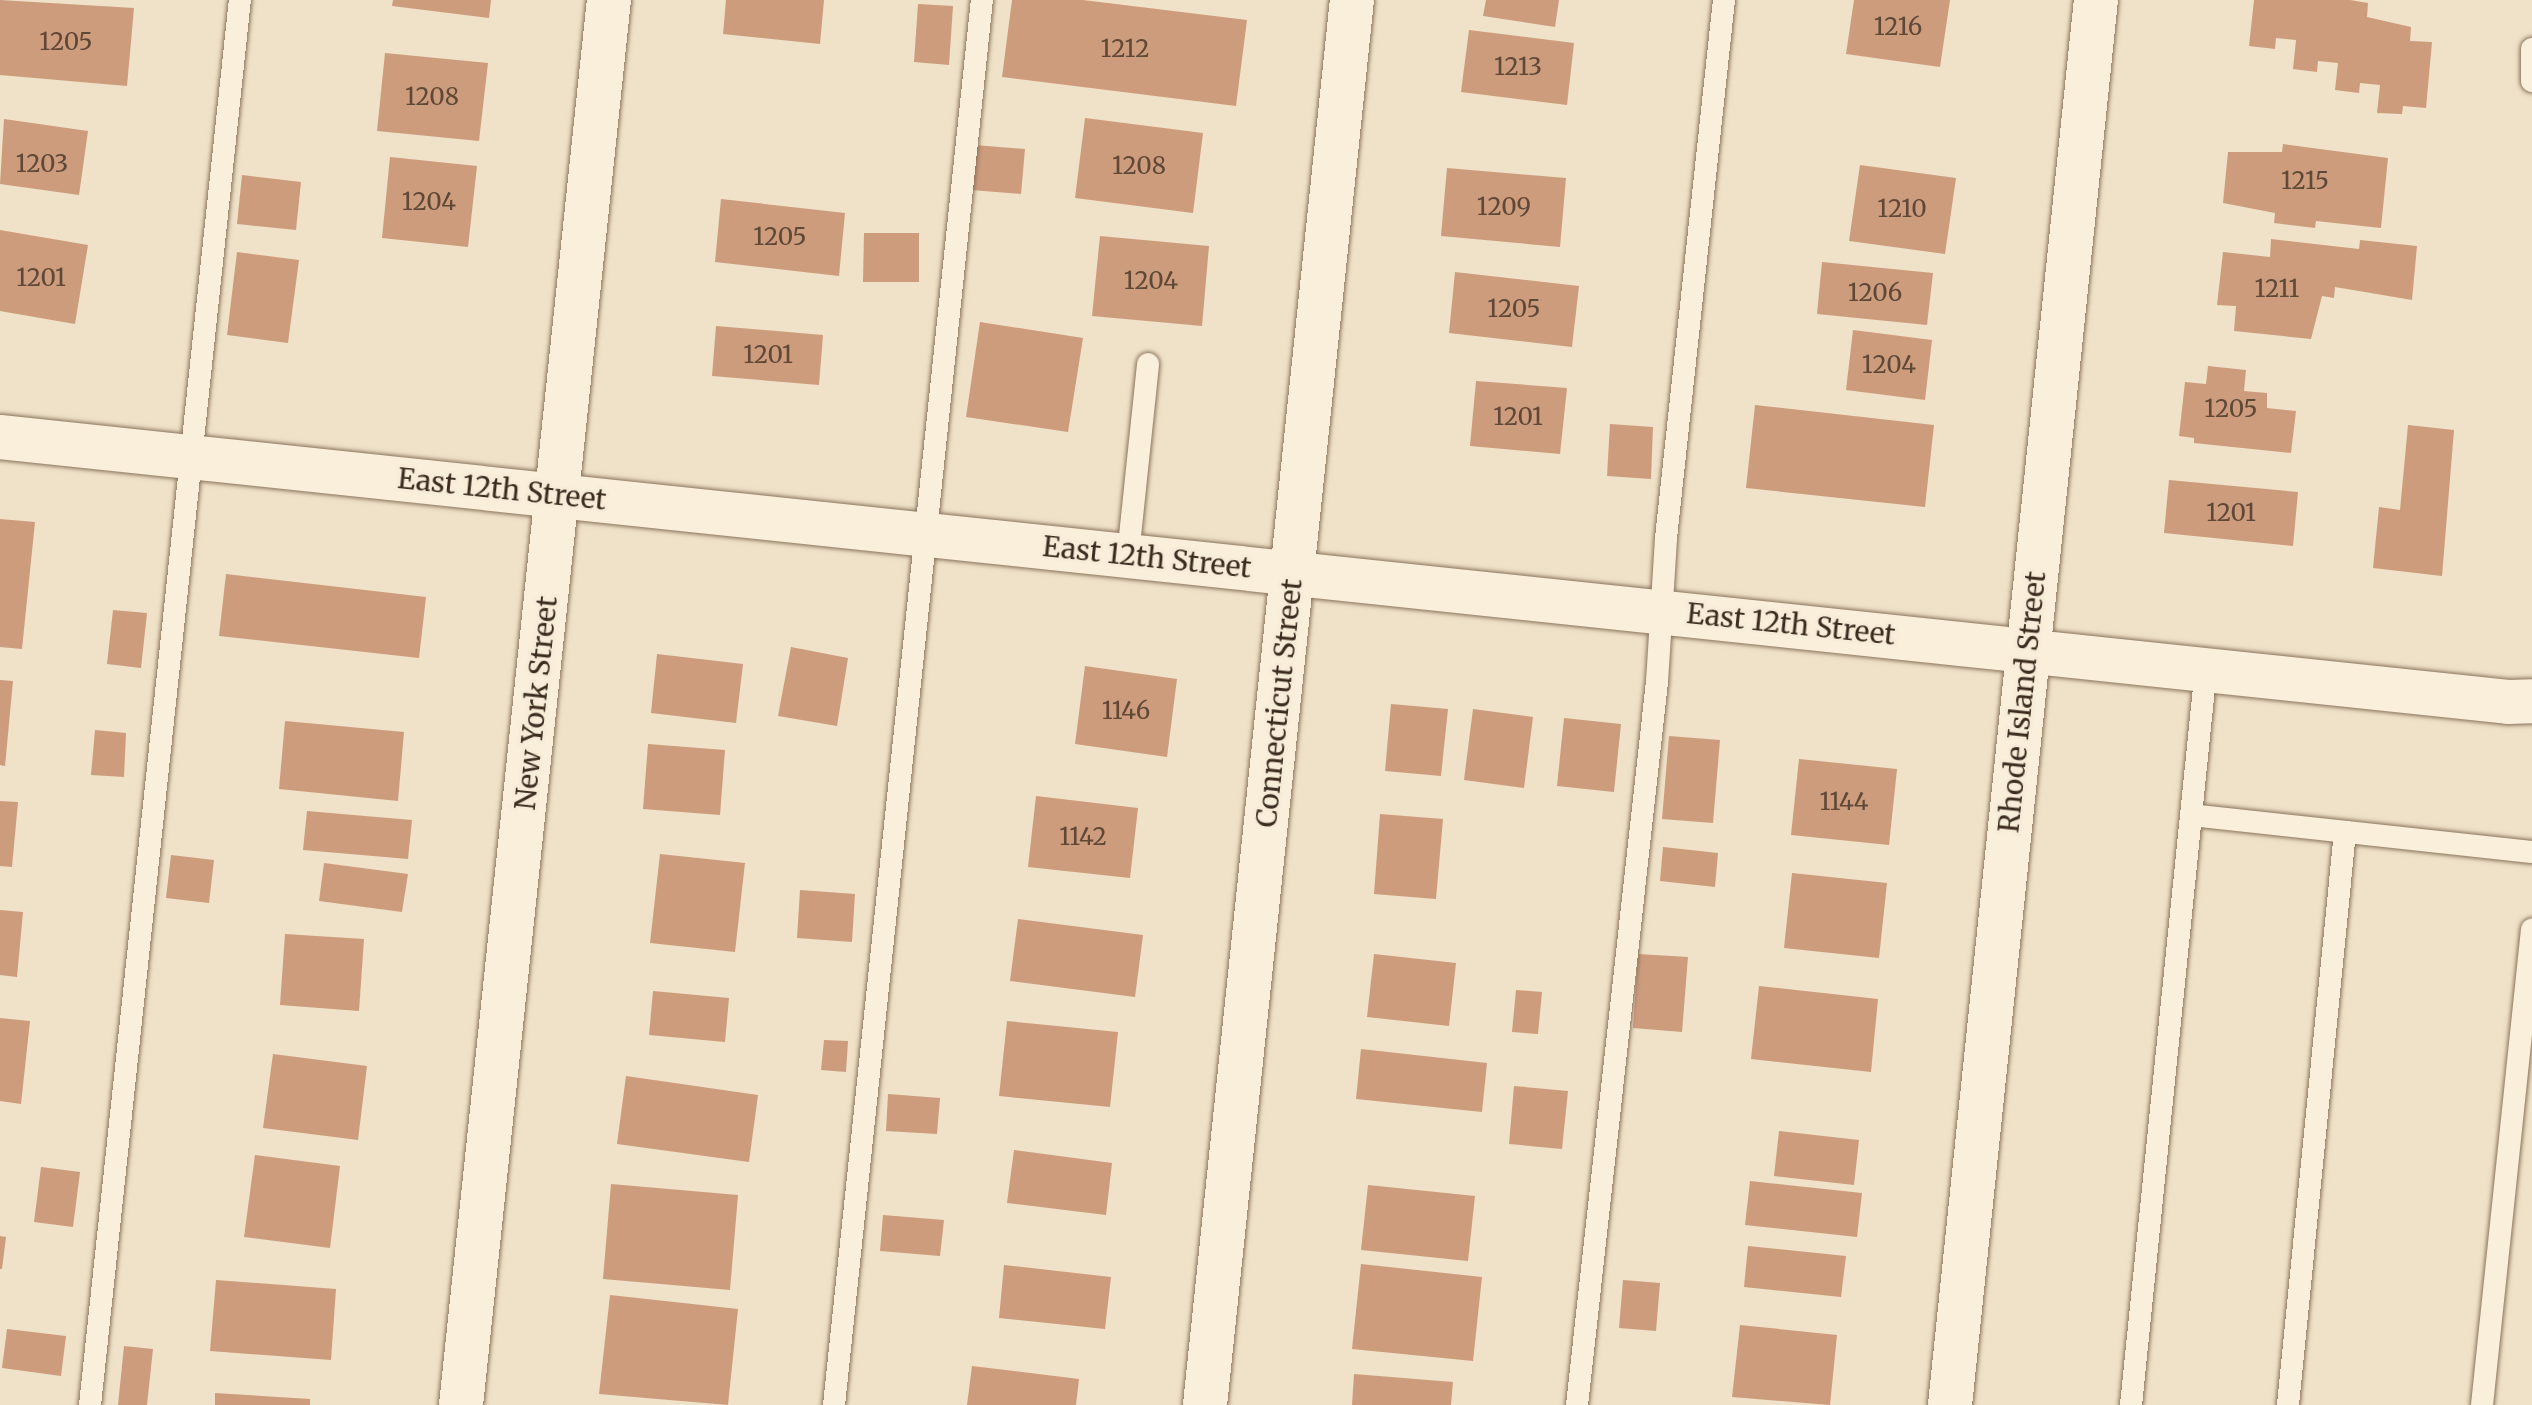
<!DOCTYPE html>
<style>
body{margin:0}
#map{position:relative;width:2532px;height:1405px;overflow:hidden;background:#efe2c8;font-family:Merriweather,serif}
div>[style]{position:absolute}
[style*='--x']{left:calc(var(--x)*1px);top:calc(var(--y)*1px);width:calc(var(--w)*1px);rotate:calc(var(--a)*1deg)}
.building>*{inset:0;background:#cd9c7d}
.roads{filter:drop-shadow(0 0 2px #8b735c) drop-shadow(0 0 2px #8b735c)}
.lane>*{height:22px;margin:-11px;padding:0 11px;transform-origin:11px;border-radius:11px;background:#f9efdb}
.street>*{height:44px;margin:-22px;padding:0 22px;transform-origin:22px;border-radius:22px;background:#f9efdb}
.secondary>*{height:44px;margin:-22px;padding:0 22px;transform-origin:22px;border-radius:22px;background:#f9efdb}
span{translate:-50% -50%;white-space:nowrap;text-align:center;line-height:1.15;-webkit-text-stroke:6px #f6ecd7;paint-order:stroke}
.number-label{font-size:24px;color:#604837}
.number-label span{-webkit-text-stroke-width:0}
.street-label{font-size:28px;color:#3c2c20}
</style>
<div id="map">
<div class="building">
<div style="clip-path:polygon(0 0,134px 8px,127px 86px,0 75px)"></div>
<div style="clip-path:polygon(393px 0,491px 0,489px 18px,392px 6px)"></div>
<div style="clip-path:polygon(726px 0,824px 0,820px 44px,723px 34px)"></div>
<div style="clip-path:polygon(1012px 0,1083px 0,1247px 20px,1236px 106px,1002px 77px)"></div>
<div style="clip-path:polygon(1486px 0,1559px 0,1555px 27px,1483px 16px)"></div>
<div style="clip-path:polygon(1854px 0,1950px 0,1940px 67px,1846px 54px)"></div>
<div style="clip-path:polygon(2254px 0,2350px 0,2368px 3px,2367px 17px,2411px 27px,2410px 41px,2432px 42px,2426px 108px,2403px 106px,2402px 114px,2377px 113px,2380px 85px,2360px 83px,2359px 93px,2335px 90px,2338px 63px,2318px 61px,2317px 72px,2293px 69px,2296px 40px,2276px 38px,2275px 49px,2249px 46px)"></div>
<div style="clip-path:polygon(918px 4px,953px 6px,949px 65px,914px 62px)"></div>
<div style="clip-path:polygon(1469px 30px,1574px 43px,1567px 105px,1461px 92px)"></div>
<div style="clip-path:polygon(385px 53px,488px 63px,479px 141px,377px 131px)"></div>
<div style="clip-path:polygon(1085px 118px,1203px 133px,1193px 213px,1075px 198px)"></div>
<div style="clip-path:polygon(4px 119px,88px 131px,79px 195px,0 184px)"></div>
<div style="clip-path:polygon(2283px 144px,2388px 158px,2381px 228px,2316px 221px,2315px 228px,2274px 223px,2275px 213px,2223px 203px,2228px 152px,2282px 152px)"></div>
<div style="clip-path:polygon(975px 145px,1025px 149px,1021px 194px,971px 190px)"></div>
<div style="clip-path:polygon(390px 157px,477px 166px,468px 247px,382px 238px)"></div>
<div style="clip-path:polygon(1860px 165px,1956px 178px,1945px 254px,1849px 241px)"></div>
<div style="clip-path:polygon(1447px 168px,1566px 178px,1560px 247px,1441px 236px)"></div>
<div style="clip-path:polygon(242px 175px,301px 182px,296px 230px,237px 224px)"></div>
<div style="clip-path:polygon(721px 199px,845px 213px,839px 276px,715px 262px)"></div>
<div style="clip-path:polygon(0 230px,88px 245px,75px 324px,0 311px)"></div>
<div style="clip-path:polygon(864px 233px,919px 233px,919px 282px,863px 282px)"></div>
<div style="clip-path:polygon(1100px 236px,1209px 246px,1202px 326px,1092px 316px)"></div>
<div style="clip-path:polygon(2271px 239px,2359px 249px,2360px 240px,2417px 246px,2412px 300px,2335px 287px,2334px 298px,2322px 296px,2311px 339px,2234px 331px,2236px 306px,2217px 305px,2223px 252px,2270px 257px)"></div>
<div style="clip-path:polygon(237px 252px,299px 260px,288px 343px,227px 335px)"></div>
<div style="clip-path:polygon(1822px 262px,1933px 273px,1927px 325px,1817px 314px)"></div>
<div style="clip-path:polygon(1455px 272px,1579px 286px,1572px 347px,1449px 333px)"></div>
<div style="clip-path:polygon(980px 322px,1083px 338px,1068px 432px,966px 417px)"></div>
<div style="clip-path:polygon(716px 326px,823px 335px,819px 385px,712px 376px)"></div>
<div style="clip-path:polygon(1853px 330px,1932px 340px,1925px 400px,1846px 390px)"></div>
<div style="clip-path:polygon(2208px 366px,2246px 370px,2244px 391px,2267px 393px,2267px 408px,2296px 411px,2291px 453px,2194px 443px,2194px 438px,2179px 436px,2185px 382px,2206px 384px)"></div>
<div style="clip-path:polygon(1476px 381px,1567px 388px,1560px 454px,1470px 446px)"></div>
<div style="clip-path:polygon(1755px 405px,1934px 425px,1925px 507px,1746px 488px)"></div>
<div style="clip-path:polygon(1610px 424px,1653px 427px,1651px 479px,1607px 476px)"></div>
<div style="clip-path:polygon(2408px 425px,2454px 430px,2442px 576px,2373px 568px,2379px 507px,2400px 510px)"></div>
<div style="clip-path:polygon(2169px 480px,2298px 492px,2293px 546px,2164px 533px)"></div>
<div style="clip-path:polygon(0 519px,35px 522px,22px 649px,0 647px)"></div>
<div style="clip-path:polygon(226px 574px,426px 597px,419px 658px,219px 636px)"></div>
<div style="clip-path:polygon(113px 610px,147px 613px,141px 668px,107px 664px)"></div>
<div style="clip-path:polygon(791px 647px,848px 658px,837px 726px,778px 716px)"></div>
<div style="clip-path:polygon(657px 654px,743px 664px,736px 723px,651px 713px)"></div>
<div style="clip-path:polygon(1085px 666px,1177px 679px,1167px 757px,1075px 744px)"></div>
<div style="clip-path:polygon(0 680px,13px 681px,5px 766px,0 765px)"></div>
<div style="clip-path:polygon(1391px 704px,1448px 709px,1441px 776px,1385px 771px)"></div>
<div style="clip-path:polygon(1473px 709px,1533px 717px,1524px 788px,1464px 780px)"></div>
<div style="clip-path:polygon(1564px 718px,1621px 724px,1614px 792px,1557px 786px)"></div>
<div style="clip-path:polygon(285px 721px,404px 732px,398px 801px,279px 789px)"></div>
<div style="clip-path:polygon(95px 730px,126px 733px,124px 777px,91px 775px)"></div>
<div style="clip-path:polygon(1669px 736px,1720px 740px,1713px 823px,1662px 819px)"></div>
<div style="clip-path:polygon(648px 744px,725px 750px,720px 815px,643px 809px)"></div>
<div style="clip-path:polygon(1799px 759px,1897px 769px,1889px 845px,1791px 835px)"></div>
<div style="clip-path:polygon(1036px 796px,1138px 808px,1130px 878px,1028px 867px)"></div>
<div style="clip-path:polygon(0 801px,18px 802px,12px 867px,0 866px)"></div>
<div style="clip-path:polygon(307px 811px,412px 820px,408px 859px,303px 850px)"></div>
<div style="clip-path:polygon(1380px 814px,1443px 819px,1436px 899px,1374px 894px)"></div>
<div style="clip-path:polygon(1663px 847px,1718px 853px,1715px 887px,1660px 881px)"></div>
<div style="clip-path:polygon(660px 854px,745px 863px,735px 952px,650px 943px)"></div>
<div style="clip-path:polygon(171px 855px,214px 860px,209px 903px,166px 898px)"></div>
<div style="clip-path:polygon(324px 863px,408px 874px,402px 912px,319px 901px)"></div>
<div style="clip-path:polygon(1792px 873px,1887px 883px,1879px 958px,1784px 948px)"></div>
<div style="clip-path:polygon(800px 890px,855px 894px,852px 942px,797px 938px)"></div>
<div style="clip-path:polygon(0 910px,23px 912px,17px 977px,0 975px)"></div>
<div style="clip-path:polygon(1018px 919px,1143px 935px,1135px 997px,1010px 981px)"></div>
<div style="clip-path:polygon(285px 934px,364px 939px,359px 1011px,280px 1005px)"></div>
<div style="clip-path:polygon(1374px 954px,1456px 963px,1449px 1026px,1367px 1017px)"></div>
<div style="clip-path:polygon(1638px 954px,1688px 957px,1682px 1032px,1633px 1028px)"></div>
<div style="clip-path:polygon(1759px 986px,1878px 999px,1871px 1072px,1751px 1059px)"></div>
<div style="clip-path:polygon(1516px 990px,1542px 992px,1538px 1034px,1512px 1032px)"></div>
<div style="clip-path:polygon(653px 991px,729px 998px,725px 1042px,649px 1035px)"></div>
<div style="clip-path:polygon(0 1018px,30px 1021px,21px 1104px,0 1101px)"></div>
<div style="clip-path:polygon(1007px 1021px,1118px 1032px,1110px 1107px,999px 1096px)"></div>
<div style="clip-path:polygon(824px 1040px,848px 1041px,846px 1072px,821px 1070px)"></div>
<div style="clip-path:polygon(1361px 1049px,1487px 1063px,1482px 1112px,1356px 1099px)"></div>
<div style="clip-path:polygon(273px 1054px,367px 1066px,358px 1140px,263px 1128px)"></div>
<div style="clip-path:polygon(626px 1076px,758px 1095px,749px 1162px,617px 1144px)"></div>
<div style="clip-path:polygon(1514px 1086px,1568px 1091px,1562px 1149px,1509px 1144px)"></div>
<div style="clip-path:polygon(888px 1094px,940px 1098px,937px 1134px,886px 1131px)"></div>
<div style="clip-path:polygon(1779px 1131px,1859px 1140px,1854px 1185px,1774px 1176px)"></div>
<div style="clip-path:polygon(1014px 1150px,1112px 1163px,1106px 1215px,1007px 1203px)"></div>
<div style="clip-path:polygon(255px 1155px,340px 1166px,330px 1248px,244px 1237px)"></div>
<div style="clip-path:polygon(41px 1167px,80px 1172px,73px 1227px,34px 1222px)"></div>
<div style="clip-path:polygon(1750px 1181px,1862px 1193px,1857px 1237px,1745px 1225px)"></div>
<div style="clip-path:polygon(611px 1184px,738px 1195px,730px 1290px,603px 1279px)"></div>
<div style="clip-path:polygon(1368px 1185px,1475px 1196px,1468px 1261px,1361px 1250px)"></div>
<div style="clip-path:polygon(883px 1215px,944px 1220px,940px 1256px,880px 1251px)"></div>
<div style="clip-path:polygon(0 1236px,6px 1237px,2px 1269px,0 1269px)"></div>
<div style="clip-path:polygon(1748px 1246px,1846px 1256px,1841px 1297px,1744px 1287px)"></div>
<div style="clip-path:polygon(1361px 1264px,1482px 1277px,1473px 1361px,1352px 1349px)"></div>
<div style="clip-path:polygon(1004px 1265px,1111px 1277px,1105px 1329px,999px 1318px)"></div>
<div style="clip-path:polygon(216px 1280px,336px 1289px,331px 1360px,210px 1351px)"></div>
<div style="clip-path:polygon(1623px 1280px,1660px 1283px,1656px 1331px,1619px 1328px)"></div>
<div style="clip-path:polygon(610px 1295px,738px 1309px,728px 1405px,599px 1394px)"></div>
<div style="clip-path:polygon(1740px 1325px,1837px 1335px,1830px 1405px,1732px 1397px)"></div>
<div style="clip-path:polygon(7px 1329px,66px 1336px,61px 1376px,2px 1368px)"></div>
<div style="clip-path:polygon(124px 1346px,153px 1349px,147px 1405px,118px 1405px)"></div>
<div style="clip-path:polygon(972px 1366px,1079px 1379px,1076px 1405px,967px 1405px)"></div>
<div style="clip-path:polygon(1354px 1374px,1453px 1382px,1451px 1405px,1352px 1405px)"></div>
<div style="clip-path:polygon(215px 1393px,310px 1399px,310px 1405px,215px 1405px)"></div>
</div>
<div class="roads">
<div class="lane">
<div style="--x:2532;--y:49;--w:32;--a:90"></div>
<div style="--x:1128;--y:555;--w:192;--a:-84"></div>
<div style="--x:2191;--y:815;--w:343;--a:6.2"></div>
<div style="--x:90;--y:1405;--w:1413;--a:-83.91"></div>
<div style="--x:834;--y:1405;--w:1413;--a:-83.99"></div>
<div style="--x:1577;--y:1405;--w:727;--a:-83.69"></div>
<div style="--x:1657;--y:682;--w:144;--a:-86.4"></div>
<div style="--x:1666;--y:538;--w:541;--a:-83.85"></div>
<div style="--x:2131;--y:1405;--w:741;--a:-84.19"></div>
<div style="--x:2288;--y:1405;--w:576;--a:-84.32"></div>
<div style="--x:2482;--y:1405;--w:478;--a:-84"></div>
</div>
<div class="street">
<div style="--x:0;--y:437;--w:2522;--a:6.03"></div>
<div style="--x:2508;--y:702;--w:24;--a:-2"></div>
<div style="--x:461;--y:1405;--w:1413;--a:-83.99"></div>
<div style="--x:1950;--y:1405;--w:1413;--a:-84.07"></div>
</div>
<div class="secondary">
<div style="--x:1205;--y:1405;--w:1413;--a:-84.03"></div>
</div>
</div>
<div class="number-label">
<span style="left:1898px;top:27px">1216</span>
<span style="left:66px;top:42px">1205</span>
<span style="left:1125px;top:49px">1212</span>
<span style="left:1518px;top:67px">1213</span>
<span style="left:432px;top:97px">1208</span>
<span style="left:42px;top:164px">1203</span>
<span style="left:1139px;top:166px">1208</span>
<span style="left:2305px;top:181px">1215</span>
<span style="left:429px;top:202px">1204</span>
<span style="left:1504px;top:207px">1209</span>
<span style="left:1902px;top:209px">1210</span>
<span style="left:780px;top:237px">1205</span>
<span style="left:41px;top:278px">1201</span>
<span style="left:1151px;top:281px">1204</span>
<span style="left:2277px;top:289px">1211</span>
<span style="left:1875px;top:293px">1206</span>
<span style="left:1514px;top:309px">1205</span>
<span style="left:768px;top:355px">1201</span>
<span style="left:1889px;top:365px">1204</span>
<span style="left:2231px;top:409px">1205</span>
<span style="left:1518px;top:417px">1201</span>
<span style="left:2231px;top:513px">1201</span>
<span style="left:1126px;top:711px">1146</span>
<span style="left:1844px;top:802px">1144</span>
<span style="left:1083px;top:837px">1142</span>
</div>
<div class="street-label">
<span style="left:502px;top:489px;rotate:6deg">East 12th Street</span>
<span style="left:1147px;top:557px;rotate:6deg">East 12th Street</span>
<span style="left:1791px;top:624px;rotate:6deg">East 12th Street</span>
<span style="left:2022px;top:702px;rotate:-84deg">Rhode Island Street</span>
<span style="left:536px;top:703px;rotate:-84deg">New York Street</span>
<span style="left:1279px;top:703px;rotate:-84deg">Connecticut Street</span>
</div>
</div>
